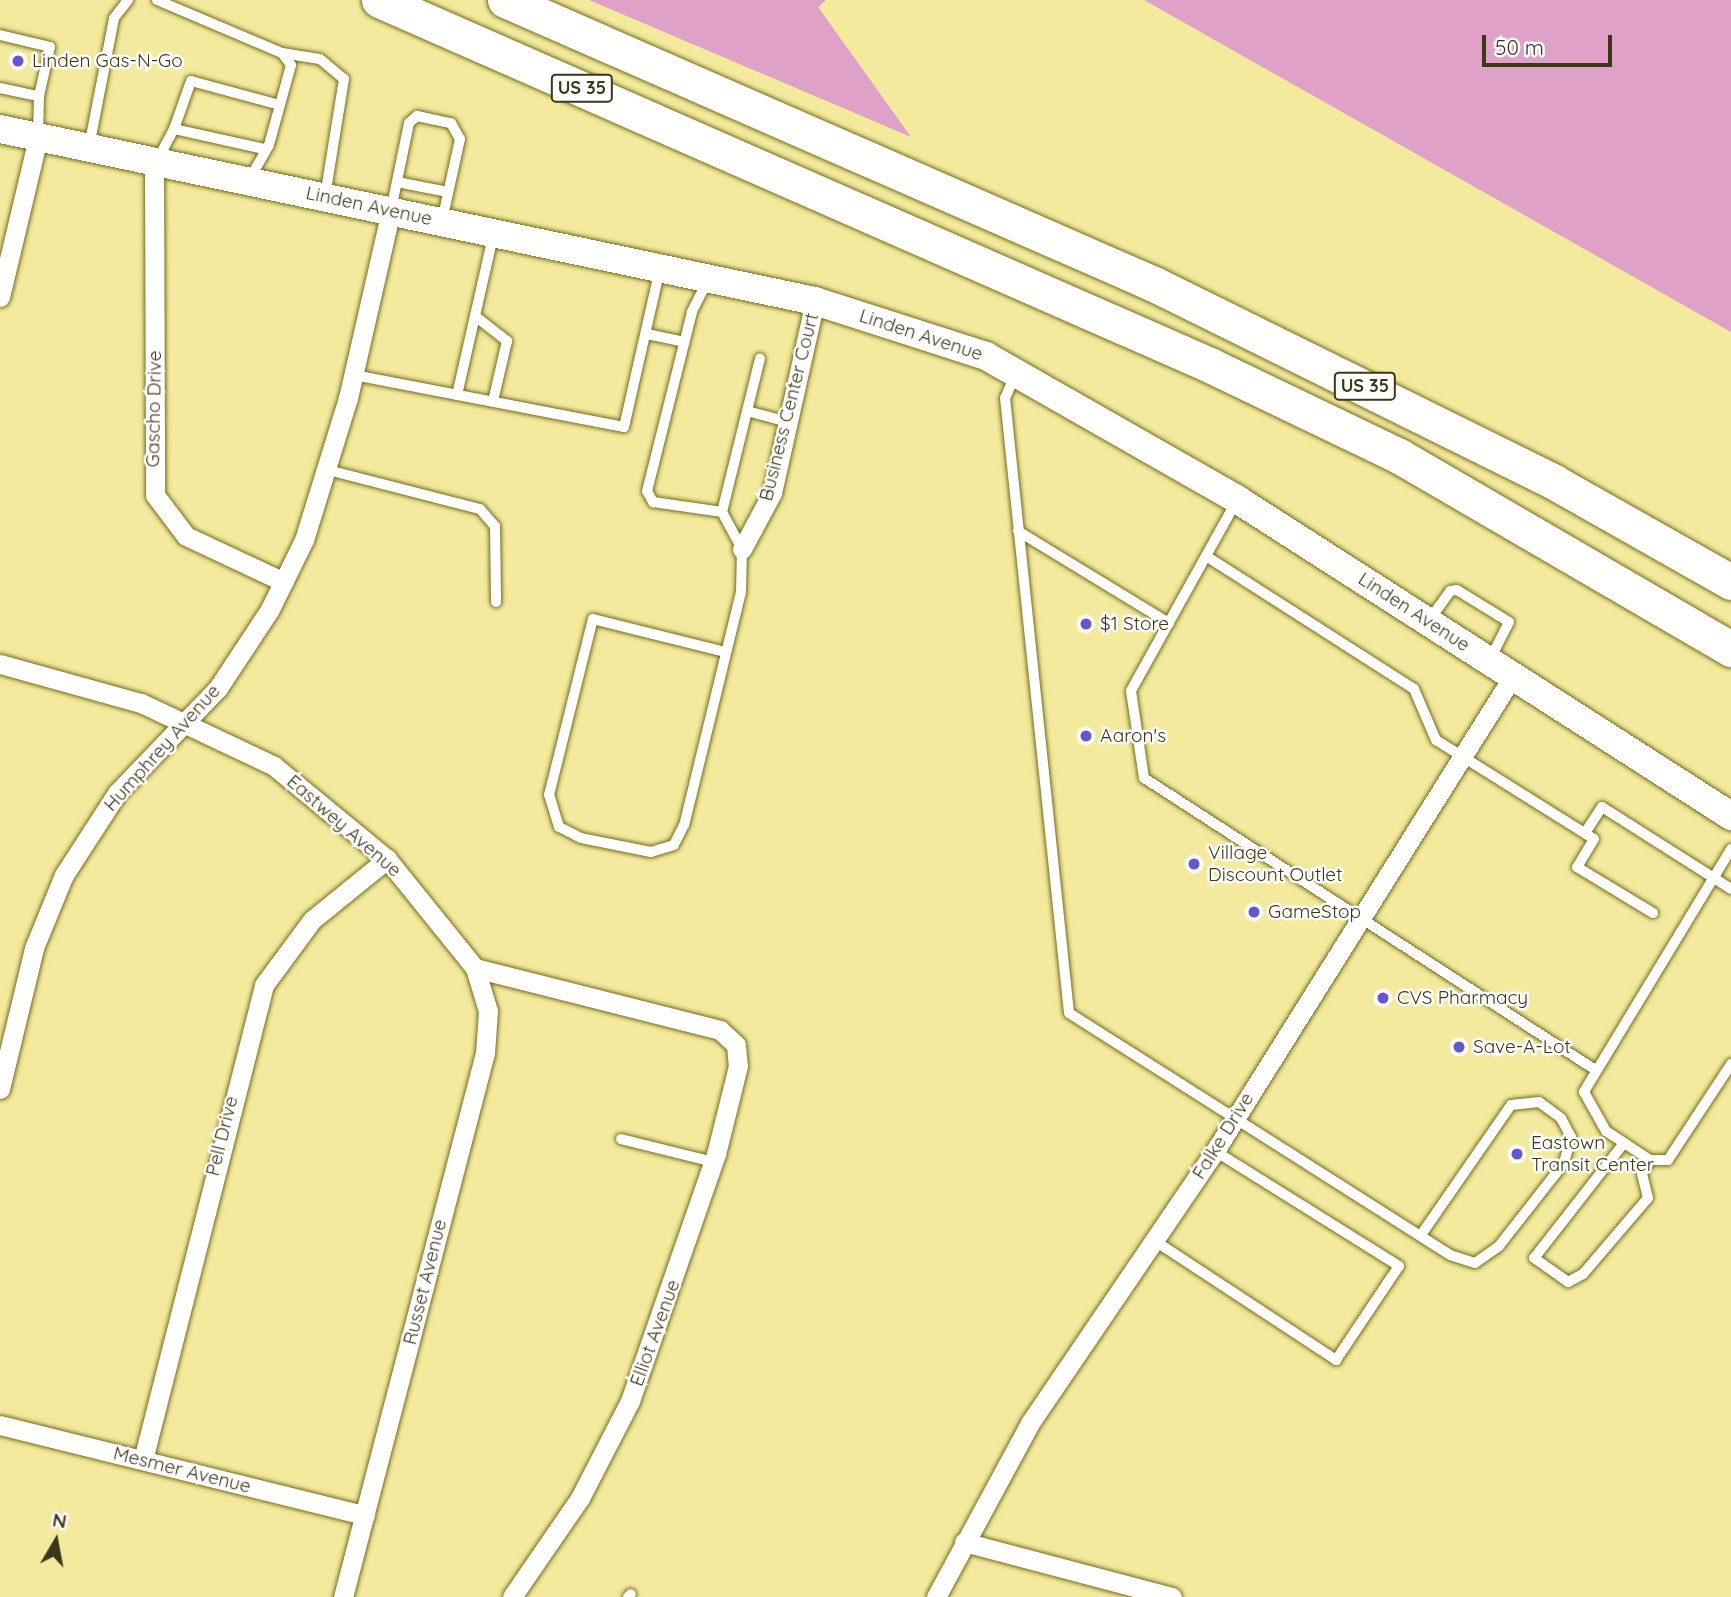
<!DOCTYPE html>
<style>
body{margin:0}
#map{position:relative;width:1731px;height:1597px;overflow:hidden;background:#f3ea9d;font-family:Quicksand,sans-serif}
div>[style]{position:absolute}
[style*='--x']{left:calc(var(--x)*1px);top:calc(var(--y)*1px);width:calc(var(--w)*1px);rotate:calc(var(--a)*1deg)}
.green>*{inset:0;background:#dfa1c7}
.roads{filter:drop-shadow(0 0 2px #756c1d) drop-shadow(0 0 2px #756c1d)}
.service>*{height:10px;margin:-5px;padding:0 5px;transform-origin:5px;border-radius:5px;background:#fff}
.minor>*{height:19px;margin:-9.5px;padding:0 9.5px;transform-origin:9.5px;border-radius:9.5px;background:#fff}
.secondary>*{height:28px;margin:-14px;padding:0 14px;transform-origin:14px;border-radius:14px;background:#fff}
.motorway>*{height:35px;margin:-17.5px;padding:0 17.5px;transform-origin:17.5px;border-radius:17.5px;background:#fff}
.dots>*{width:19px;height:19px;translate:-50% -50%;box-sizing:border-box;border:4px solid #fff;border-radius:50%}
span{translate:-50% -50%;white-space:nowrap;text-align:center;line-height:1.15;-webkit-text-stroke:5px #fff;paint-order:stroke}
.shield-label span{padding:2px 5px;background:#fff;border:2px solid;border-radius:5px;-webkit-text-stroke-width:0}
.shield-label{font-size:18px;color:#3b3718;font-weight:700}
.poi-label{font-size:19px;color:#3b3718}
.left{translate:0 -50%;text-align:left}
.street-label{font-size:19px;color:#3b3718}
.north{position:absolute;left:21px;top:1506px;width:70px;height:70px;-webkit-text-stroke:5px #fff;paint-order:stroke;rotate:10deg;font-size:19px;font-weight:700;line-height:28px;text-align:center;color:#3b3718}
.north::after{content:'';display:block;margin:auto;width:24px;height:32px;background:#3b3718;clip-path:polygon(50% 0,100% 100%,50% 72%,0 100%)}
.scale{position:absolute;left:1482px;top:35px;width:130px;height:32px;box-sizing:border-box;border:4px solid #3b3718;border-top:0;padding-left:9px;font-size:21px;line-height:24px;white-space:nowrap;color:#3b3718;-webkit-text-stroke:5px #fff;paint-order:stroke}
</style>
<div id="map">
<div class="green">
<div style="clip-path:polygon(589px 0,826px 0,818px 7px,911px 137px)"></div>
<div style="clip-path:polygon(1144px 0,1731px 0,1731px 332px)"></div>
</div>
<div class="roads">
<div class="service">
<div style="--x:157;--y:0;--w:136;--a:23"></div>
<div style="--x:282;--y:53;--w:15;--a:53"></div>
<div style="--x:291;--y:65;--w:83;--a:105.4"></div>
<div style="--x:269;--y:145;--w:40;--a:119.7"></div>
<div style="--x:0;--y:35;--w:51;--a:13.5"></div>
<div style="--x:50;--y:47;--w:50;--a:102.7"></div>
<div style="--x:282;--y:53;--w:38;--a:9"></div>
<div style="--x:320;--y:59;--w:31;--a:40"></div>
<div style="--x:344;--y:79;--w:119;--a:99.2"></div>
<div style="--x:0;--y:88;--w:40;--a:12"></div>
<div style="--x:39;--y:96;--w:40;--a:91.4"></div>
<div style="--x:174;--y:129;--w:51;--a:-70.5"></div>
<div style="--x:191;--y:81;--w:92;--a:15.1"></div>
<div style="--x:89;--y:147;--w:131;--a:-79"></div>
<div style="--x:114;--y:18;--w:23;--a:-52"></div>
<div style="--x:159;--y:157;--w:32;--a:-62"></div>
<div style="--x:174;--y:129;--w:92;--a:12.5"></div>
<div style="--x:397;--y:182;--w:52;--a:11.1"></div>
<div style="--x:391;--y:210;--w:89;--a:-78.3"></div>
<div style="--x:409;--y:123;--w:11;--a:-41"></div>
<div style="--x:417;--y:116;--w:35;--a:12"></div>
<div style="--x:451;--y:123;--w:18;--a:61"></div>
<div style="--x:460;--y:139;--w:84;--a:102.4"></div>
<div style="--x:708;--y:280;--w:36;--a:117"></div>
<div style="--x:692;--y:312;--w:185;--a:104.1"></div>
<div style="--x:647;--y:491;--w:13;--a:61"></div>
<div style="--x:653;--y:502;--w:70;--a:8.2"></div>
<div style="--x:722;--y:512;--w:42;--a:61.6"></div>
<div style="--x:742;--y:549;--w:43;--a:91.3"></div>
<div style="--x:741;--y:592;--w:240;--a:103.7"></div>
<div style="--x:684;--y:825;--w:22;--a:117"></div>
<div style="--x:674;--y:845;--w:24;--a:163"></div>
<div style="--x:651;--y:852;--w:71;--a:-168.7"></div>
<div style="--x:581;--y:838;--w:25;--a:-153"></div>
<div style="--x:559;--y:827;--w:34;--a:-107"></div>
<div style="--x:549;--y:795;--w:181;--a:-76"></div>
<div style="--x:593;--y:619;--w:136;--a:14"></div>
<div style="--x:475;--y:316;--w:41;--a:38"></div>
<div style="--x:507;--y:341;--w:62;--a:103.1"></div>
<div style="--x:647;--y:334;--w:38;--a:12"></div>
<div style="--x:354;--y:375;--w:275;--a:10.9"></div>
<div style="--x:624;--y:427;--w:162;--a:-77.2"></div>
<div style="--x:1015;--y:375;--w:25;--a:113"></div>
<div style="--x:1005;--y:398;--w:618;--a:84.06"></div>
<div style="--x:1069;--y:1013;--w:451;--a:32.4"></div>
<div style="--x:1450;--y:1255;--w:26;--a:18"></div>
<div style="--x:1475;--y:1263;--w:29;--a:-35"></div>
<div style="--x:1499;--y:1246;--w:105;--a:-51.9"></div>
<div style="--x:1564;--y:1163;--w:27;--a:-75"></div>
<div style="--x:1571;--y:1137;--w:21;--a:-118"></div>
<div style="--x:1561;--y:1118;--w:27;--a:-144"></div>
<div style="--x:1539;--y:1102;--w:28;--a:174"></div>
<div style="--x:1511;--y:1105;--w:158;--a:124.7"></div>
<div style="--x:457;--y:395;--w:163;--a:-77.2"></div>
<div style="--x:747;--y:411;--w:42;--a:15"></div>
<div style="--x:328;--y:470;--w:157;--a:14.4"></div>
<div style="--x:480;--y:509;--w:23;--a:49"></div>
<div style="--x:495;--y:526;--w:76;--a:89.2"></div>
<div style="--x:1236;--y:502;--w:216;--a:119.1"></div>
<div style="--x:1131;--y:691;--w:88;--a:81.5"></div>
<div style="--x:1144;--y:778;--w:536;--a:32.89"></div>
<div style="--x:722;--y:512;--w:158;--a:-76.1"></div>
<div style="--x:1018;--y:531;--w:177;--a:31.4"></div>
<div style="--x:1206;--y:556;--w:247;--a:32.6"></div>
<div style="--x:1414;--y:689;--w:56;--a:66.7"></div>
<div style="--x:1436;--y:740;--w:186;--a:32.1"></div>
<div style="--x:1594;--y:839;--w:33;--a:121"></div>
<div style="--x:1577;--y:867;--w:89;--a:31.2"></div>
<div style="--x:1430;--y:619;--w:34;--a:-54"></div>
<div style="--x:1450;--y:591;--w:7;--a:-8"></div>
<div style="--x:1457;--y:590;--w:61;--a:31.6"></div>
<div style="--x:1509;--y:622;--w:39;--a:117"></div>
<div style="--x:1585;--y:833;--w:31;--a:-57"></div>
<div style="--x:1602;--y:807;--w:153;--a:32.4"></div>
<div style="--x:1731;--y:849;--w:284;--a:121.2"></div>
<div style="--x:1584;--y:1092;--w:45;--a:60.6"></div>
<div style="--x:1606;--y:1131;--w:53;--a:33.4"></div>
<div style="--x:1650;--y:1160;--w:18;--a:0"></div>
<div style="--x:1668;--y:1160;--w:115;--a:-56.7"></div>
<div style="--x:621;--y:1139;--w:95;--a:14"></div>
<div style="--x:1624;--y:1143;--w:146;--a:128"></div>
<div style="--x:1534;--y:1258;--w:42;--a:35.2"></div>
<div style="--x:1568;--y:1282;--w:17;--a:-28"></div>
<div style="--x:1583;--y:1274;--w:100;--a:-49.5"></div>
<div style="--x:1648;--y:1198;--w:25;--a:-104"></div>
<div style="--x:1642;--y:1174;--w:16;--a:-60"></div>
<div style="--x:1155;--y:1241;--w:217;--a:33.3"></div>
<div style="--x:1336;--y:1360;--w:113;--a:-56.2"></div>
<div style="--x:1399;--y:1266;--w:217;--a:-148"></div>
<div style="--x:628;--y:1597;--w:4;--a:-45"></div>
</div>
<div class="minor">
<div style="--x:154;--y:162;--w:333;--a:89.8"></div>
<div style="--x:155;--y:495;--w:51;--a:52.9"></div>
<div style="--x:186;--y:536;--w:108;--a:25.1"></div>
<div style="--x:0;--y:297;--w:164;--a:-76.6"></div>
<div style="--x:742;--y:549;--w:64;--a:-61.8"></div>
<div style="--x:772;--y:493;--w:197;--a:-77.4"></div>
<div style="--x:0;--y:664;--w:146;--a:15.5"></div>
<div style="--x:141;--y:703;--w:147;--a:25.3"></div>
<div style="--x:274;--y:766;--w:146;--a:39.5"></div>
<div style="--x:387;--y:859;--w:140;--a:51.1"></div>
<div style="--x:475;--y:968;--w:253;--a:14.2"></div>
<div style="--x:720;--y:1030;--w:22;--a:43"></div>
<div style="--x:736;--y:1045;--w:21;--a:85"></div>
<div style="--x:738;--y:1066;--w:91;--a:104"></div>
<div style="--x:716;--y:1154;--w:262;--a:109.2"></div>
<div style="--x:630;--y:1401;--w:109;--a:117.3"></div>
<div style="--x:580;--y:1498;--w:120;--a:124.5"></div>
<div style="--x:0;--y:1089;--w:145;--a:-76.4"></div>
<div style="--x:34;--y:948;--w:79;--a:-67.7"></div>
<div style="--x:64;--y:875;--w:98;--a:-57.1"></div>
<div style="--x:117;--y:793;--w:146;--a:-46.1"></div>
<div style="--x:218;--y:688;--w:95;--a:-56.6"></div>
<div style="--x:270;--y:609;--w:77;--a:-63.8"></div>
<div style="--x:304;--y:540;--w:149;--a:-72.8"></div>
<div style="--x:348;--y:398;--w:193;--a:-77.1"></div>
<div style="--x:0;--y:1425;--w:376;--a:13.9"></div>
<div style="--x:143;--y:1460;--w:490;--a:-75.7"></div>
<div style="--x:264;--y:985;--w:81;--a:-53.6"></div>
<div style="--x:312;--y:920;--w:97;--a:-39.1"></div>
<div style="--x:964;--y:1542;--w:215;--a:14.8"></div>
<div style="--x:343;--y:1597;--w:562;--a:-75.37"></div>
<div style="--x:485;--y:1053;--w:42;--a:-85.9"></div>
<div style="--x:488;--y:1011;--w:45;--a:-106.8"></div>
<div style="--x:936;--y:1597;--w:198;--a:-61.6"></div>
<div style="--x:1030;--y:1423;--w:335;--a:-55.8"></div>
<div style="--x:1218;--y:1146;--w:555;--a:-57.89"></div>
</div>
<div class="secondary">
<div style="--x:0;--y:129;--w:833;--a:11.92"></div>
<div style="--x:815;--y:301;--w:180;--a:17.8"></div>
<div style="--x:986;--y:356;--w:290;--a:29.7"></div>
<div style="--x:1238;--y:500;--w:586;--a:32.66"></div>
</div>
<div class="motorway">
<div style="--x:379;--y:0;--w:910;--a:23.72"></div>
<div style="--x:1212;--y:366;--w:208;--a:25.7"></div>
<div style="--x:1399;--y:456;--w:384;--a:30.2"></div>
<div style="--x:505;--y:0;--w:711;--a:23.64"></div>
<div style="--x:1156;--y:285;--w:444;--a:26.3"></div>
<div style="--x:1554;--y:482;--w:203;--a:29.5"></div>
</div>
</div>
<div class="dots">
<div style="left:18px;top:61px;background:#6358d1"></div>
<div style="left:1086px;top:624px;background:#6358d1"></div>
<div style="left:1086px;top:736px;background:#6358d1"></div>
<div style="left:1194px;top:864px;background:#6358d1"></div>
<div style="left:1254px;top:912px;background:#6358d1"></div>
<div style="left:1383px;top:998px;background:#6358d1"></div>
<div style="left:1459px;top:1047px;background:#6358d1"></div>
<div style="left:1517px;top:1154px;background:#6358d1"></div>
</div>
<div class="shield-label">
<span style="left:582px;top:88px">US 35</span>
<span style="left:1365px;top:386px">US 35</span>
</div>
<div class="poi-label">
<span class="left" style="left:32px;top:61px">Linden Gas-N-Go</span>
<span class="left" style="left:1100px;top:624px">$1 Store</span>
<span class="left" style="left:1100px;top:736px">Aaron's</span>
<span class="left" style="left:1208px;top:864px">Village<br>Discount Outlet</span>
<span class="left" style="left:1268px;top:912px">GameStop</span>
<span class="left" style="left:1397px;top:998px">CVS Pharmacy</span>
<span class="left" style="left:1473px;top:1047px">Save-A-Lot</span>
<span class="left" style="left:1531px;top:1154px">Eastown<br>Transit Center</span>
</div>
<div class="street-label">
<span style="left:369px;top:206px;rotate:12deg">Linden Avenue</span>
<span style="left:921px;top:335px;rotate:18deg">Linden Avenue</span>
<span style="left:789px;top:407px;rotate:-76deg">Business Center Court</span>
<span style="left:154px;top:409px;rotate:-89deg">Gascho Drive</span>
<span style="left:1414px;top:612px;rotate:33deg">Linden Avenue</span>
<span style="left:162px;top:748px;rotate:-48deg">Humphrey Avenue</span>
<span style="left:344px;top:826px;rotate:41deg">Eastwey Avenue</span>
<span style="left:222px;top:1136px;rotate:-76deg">Pell Drive</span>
<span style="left:1223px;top:1136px;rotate:-58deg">Falke Drive</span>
<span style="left:425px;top:1282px;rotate:-76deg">Russet Avenue</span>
<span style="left:655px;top:1333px;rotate:-70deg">Elliot Avenue</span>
<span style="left:182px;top:1470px;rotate:14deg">Mesmer Avenue</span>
</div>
<div class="north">N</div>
<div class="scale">50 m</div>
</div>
